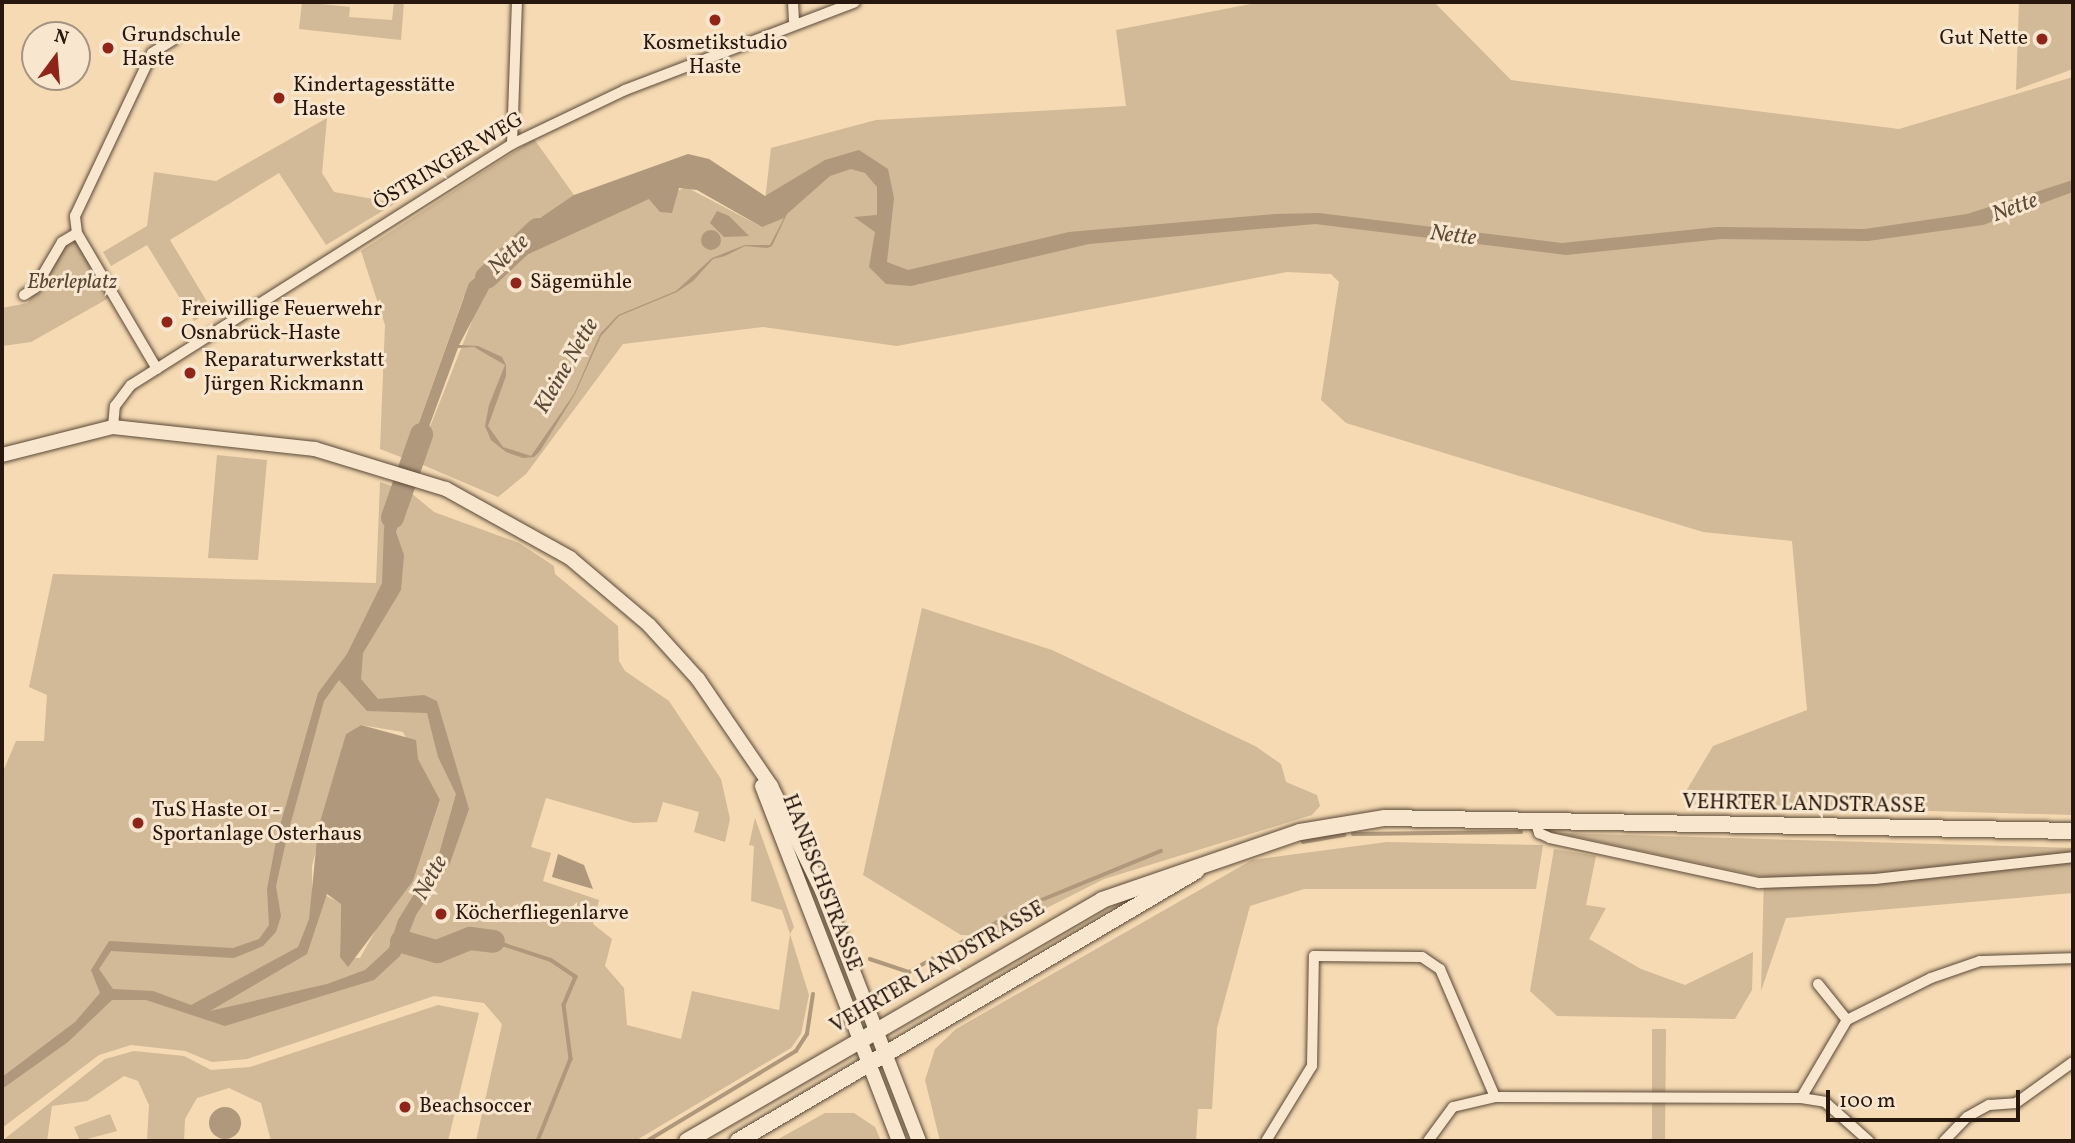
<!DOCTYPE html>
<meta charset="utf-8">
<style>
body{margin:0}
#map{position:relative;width:2075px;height:1143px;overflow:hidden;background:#f5dab3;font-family:Vollkorn,serif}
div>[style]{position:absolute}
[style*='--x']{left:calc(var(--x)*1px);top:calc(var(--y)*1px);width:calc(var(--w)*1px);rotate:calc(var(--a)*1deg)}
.green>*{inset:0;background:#d2b997}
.water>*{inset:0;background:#af987b}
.round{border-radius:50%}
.stream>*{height:3.5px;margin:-1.75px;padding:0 1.75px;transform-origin:1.75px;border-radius:1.75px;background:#af987b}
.river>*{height:23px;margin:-11.5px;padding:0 11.5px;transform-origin:11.5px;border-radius:11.5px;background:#af987b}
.roads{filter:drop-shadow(0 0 2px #5a4837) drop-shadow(0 0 2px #5a4837)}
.minor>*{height:10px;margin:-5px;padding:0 5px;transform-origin:5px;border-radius:5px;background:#f8e7ce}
.tertiary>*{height:14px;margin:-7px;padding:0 7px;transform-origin:7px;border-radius:7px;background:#f8e7ce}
.secondary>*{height:16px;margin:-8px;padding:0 8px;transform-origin:8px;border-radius:8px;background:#f8e7ce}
.dots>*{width:19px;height:19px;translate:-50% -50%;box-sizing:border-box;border:4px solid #f8e7ce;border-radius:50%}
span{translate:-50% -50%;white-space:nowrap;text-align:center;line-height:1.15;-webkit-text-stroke:6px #f8e7ce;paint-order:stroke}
.poi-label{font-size:21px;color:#27170e}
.left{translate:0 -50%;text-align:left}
.right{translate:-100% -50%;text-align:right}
.street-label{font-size:21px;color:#27170e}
.park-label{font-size:21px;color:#5a4837;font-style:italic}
.water-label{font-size:23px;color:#5d4b3a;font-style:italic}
.frame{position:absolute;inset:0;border:4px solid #27170e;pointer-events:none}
.north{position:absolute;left:21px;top:21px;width:70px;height:70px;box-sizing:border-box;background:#f8e7ce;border:2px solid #a49481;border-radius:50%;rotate:16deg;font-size:19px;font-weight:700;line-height:28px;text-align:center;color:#27170e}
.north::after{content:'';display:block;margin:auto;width:24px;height:32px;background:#8f2418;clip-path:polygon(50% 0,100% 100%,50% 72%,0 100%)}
.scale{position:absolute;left:1826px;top:1090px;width:194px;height:32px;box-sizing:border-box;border:4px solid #27170e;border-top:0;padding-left:9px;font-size:21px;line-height:24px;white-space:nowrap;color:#27170e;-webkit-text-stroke:5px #f8e7ce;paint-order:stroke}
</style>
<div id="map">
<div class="green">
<div style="clip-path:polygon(302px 2px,350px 7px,349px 17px,392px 20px,394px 2px,404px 2px,401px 40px,299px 29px)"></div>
<div style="clip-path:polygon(1261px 2px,1434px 2px,1511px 80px,1899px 129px,2073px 77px,2073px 815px,1687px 804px,1682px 798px,1713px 746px,1807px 710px,1792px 541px,1703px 532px,1346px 423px,1321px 400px,1339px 282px,1331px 274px,1287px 272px,897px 346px,763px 327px,623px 344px,526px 474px,498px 497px,416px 462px,480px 301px,464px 296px,406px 459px,380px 449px,385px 325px,361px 251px,534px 139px,574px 195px,580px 226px,649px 199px,674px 201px,673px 193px,686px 187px,762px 227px,771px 148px,876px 120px,1126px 106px,1116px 30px)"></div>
<div style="clip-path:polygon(2019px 2px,2073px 2px,2073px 69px,2016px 90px)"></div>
<div style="clip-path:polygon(327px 118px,322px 173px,334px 192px,396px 203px,326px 245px,279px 173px,170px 240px,212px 310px,194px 321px,147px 245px,111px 266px,103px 252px,147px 226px,154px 172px,216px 181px)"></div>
<div style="clip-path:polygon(77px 233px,116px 294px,31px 342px,2px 346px,2px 308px,28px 303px,62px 242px)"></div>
<div style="clip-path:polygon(217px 455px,267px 460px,258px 560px,208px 558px)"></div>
<div style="clip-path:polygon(evenodd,380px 482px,411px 493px,434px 512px,519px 543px,554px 566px,555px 574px,618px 626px,619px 661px,625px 671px,669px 701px,721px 779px,730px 819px,725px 842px,694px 832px,699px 812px,663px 802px,657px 822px,633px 823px,546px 798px,531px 847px,551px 853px,543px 881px,599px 900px,593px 924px,612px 939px,605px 966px,624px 988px,627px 1025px,681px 1039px,692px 991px,779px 1010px,790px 934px,782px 910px,751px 901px,754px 846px,749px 845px,755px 818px,794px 927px,790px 934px,809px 995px,801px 1034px,791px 1048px,635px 1141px,476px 1141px,502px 1024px,484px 1003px,434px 996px,247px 1059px,212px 1062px,185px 1051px,131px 1045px,99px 1055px,2px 1128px,2px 774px,16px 741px,44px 741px,47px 695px,29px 687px,53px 574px,376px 583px,380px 482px,361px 725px,403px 732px,440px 801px,413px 881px,390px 905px,360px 958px,340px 957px,341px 903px,312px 889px,312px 866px,346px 734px,361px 725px)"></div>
<div style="clip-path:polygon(922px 608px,1052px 650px,1255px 746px,1281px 764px,1286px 782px,1317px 795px,1320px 806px,1312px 815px,1104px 879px,991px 936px,961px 935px,863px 875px)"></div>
<div style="clip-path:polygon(1558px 833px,2073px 848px,2073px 893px,1786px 918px,1761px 991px,1764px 877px)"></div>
<div style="clip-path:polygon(1387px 842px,1543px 845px,1536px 889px,1304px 889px,1250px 906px,1217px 1028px,1212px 1109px,1198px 1109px,1196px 1141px,940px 1141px,925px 1080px,935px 1049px,956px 1029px,1252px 860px)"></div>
<div style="clip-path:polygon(1554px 849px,1596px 856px,1586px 905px,1606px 908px,1589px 939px,1641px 969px,1685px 985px,1753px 952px,1752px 990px,1735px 1019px,1557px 1016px,1530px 991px)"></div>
<div style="clip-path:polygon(438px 1005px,479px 1013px,448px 1141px,271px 1141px,261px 1103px,229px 1088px,197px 1098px,185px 1119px,184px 1141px,147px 1141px,149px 1105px,138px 1081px,124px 1076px,87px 1101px,52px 1106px,47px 1141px,2px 1141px,105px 1059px,134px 1051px,184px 1056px,211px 1070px,250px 1067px)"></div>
<div style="clip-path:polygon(1652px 1029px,1666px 1029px,1665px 1141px,1652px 1141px)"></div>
<div style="clip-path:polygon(825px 1113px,854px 1113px,875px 1127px,881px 1141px,775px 1141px)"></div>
<div style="clip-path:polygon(110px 1114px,117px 1131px,80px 1141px,74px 1127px)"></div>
</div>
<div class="water">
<div style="clip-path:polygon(859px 150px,888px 169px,894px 198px,887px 262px,908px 270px,1069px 232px,1276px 214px,1319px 213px,1562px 243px,1717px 227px,1865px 229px,1967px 214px,2073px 180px,2073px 192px,1983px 225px,1868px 241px,1721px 239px,1566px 255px,1315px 224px,1089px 244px,911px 286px,886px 284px,869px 267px,875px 232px,854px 217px,877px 215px,877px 187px,865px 173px,851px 169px,830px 176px,787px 214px,772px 246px,767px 248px,745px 246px,725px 256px,713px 259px,693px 281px,677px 292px,619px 316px,601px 336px,575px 394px,540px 451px,534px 457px,523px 458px,506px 452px,491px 440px,485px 426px,489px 405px,505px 365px,474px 347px,458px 348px,416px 462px,406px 459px,469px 283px,505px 254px,514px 264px,491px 285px,459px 345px,478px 346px,502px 357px,506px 365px,506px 376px,488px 426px,503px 447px,531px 456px,574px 394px,600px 334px,618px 315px,676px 291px,712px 258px,745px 245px,770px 245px,784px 218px,762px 227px,697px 190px,679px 188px,672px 213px,660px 212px,649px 199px,522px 257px,511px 243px,543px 216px,574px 195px,688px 154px,709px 159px,765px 196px,825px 160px)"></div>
<div style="clip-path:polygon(717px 211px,729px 216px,749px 236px,724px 237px,710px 223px)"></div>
<div class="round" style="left:701px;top:230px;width:20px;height:20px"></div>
<div style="clip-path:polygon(evenodd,396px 488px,407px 492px,396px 532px,404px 555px,401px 590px,363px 653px,361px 679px,378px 699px,424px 695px,437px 701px,469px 809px,450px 863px,416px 915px,400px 956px,374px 980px,225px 1026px,146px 1000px,112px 1000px,68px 1042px,2px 1089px,2px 1077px,75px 1022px,100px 993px,91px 970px,109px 941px,233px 948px,259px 939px,269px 925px,267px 889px,277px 836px,318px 693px,347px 654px,382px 583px,384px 528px,396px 488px,339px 680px,367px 711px,427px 713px,438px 757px,456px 794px,439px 854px,398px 920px,389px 948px,365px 970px,327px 984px,210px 1011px,307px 954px,327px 894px,341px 904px,340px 957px,348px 967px,413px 881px,440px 800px,418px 759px,416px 740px,361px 725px,346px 734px,318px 829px,309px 919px,298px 947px,191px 1005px,153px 991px,113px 989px,99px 969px,111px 951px,234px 958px,263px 946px,276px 932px,281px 916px,276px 886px,287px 837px,324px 701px,339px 680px)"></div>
<div style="clip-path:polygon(558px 854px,584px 865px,593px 889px,552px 877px)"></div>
<div class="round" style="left:209px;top:1107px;width:32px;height:32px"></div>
</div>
<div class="stream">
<div style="--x:1353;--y:834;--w:168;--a:-0.7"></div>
<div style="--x:1303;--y:842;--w:42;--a:-9.7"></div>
<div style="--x:493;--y:941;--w:61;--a:18.1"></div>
<div style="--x:551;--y:960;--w:30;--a:34"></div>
<div style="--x:576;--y:977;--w:30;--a:113"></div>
<div style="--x:564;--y:1005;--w:54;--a:82.6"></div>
<div style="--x:571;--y:1059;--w:88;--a:111.9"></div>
<div style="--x:870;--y:959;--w:41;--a:18.4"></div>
<div style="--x:909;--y:972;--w:130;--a:-29.5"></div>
<div style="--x:1022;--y:908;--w:150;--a:-22.3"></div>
<div style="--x:647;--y:1141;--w:174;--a:-31.1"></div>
<div style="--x:796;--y:1051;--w:20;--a:-57"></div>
<div style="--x:807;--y:1034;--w:40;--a:-81.5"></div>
</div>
<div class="river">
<div style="--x:486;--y:277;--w:70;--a:-43.3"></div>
<div style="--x:392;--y:517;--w:88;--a:-70.7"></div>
<div style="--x:401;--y:941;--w:37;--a:16"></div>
<div style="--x:437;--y:951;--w:35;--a:-22"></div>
<div style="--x:470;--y:938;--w:23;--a:7"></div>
</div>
<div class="roads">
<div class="minor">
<div style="--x:793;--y:2;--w:21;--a:87"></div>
<div style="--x:512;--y:144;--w:142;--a:-88"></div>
<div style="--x:24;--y:295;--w:13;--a:-32"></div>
<div style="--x:35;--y:288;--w:53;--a:-59.6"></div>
<div style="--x:62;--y:242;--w:17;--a:-31"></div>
<div style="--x:157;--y:369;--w:158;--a:-120.5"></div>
<div style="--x:77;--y:233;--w:17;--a:-97"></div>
<div style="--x:75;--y:216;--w:180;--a:-64.7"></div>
<div style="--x:152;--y:53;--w:26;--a:-32"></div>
<div style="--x:113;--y:427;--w:21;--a:-85"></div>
<div style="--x:115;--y:406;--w:26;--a:-53"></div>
<div style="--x:131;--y:385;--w:451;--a:-32.3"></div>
<div style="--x:512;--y:144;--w:125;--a:-25.5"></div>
<div style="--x:625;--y:90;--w:246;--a:-20.9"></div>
<div style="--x:1535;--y:820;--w:14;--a:73"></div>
<div style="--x:1539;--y:833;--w:12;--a:24"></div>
<div style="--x:1550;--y:838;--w:214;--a:12.2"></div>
<div style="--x:1759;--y:883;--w:116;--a:-2"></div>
<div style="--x:1875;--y:879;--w:199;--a:-6.3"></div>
<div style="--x:1818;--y:984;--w:46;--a:51.1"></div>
<div style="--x:1801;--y:1098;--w:91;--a:-59.5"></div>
<div style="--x:1847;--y:1020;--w:94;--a:-26.6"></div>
<div style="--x:1931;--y:978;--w:52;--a:-19.1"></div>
<div style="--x:1980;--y:961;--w:93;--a:-1.8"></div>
<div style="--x:1266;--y:1141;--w:88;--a:-58.5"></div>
<div style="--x:1312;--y:1066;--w:110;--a:-89"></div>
<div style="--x:1314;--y:956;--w:108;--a:0.5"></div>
<div style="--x:1422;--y:957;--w:22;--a:34"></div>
<div style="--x:1440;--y:969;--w:139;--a:66.7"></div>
<div style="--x:1428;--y:1141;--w:42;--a:-53.7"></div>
<div style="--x:1453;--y:1107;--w:43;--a:-13.4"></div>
<div style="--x:1495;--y:1097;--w:306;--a:0.2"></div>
<div style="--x:1801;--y:1098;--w:24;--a:9"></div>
<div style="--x:1825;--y:1102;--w:59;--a:41.6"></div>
<div style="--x:1944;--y:1141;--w:33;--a:-46"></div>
<div style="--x:1967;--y:1117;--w:25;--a:-29"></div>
<div style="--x:1989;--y:1105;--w:27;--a:-4"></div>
<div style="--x:2016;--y:1103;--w:70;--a:-35.7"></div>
</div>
<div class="tertiary">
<div style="--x:2;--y:455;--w:114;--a:-14.2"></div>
<div style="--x:113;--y:427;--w:203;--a:6.2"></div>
<div style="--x:315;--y:449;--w:137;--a:17"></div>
<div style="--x:446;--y:489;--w:142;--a:29.1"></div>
<div style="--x:570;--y:558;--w:104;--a:40.3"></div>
<div style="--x:649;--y:625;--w:73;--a:47.8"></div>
<div style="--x:698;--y:679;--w:130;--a:55.7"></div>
<div style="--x:771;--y:786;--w:117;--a:64.1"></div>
<div style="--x:822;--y:891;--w:268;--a:68.8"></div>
<div style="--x:762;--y:786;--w:381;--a:68.9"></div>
</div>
<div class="secondary">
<div style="--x:687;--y:1141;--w:480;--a:-30.1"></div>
<div style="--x:1102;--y:900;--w:209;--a:-19"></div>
<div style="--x:1300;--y:832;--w:86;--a:-9.4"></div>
<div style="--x:1385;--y:818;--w:688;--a:1.08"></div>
<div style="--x:738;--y:1141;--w:532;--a:-30.52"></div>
</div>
</div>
<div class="dots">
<div style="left:715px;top:20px;background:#8f2418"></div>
<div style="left:2042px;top:39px;background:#8f2418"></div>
<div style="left:108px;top:48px;background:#8f2418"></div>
<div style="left:279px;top:98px;background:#8f2418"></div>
<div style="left:516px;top:283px;background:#8f2418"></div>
<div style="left:167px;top:322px;background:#8f2418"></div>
<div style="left:190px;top:373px;background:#8f2418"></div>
<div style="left:138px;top:823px;background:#8f2418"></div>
<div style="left:441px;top:914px;background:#8f2418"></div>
<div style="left:405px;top:1107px;background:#8f2418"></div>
</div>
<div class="poi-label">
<span class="left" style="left:122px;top:48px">Grundschule<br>Haste</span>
<span class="right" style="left:2028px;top:39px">Gut Nette</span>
<span style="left:715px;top:56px">Kosmetikstudio<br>Haste</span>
<span class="left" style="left:293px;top:98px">Kindertagesstätte<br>Haste</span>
<span class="left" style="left:530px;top:283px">Sägemühle</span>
<span class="left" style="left:181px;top:322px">Freiwillige Feuerwehr<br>Osnabrück-Haste</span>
<span class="left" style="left:204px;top:373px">Reparaturwerkstatt<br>Jürgen Rickmann</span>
<span class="left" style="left:152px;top:823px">TuS Haste 01 -<br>Sportanlage Osterhaus</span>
<span class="left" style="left:455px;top:914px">Köcherfliegenlarve</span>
<span class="left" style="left:419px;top:1107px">Beachsoccer</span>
</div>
<div class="street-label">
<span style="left:449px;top:162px;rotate:-31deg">ÖSTRINGER WEG</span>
<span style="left:1804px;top:805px;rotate:1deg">VEHRTER LANDSTRASSE</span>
<span style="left:821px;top:883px;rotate:69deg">HANESCHSTRASSE</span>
<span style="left:938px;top:968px;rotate:-30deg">VEHRTER LANDSTRASSE</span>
</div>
<div class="park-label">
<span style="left:72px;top:283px">Eberleplatz</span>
</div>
<div class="water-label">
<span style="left:2015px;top:208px;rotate:-20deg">Nette</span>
<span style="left:1453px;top:236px;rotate:7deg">Nette</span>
<span style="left:509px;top:255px;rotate:-44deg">Nette</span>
<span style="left:567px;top:366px;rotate:-60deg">Kleine Nette</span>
<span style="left:431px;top:878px;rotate:-61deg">Nette</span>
</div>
<div class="frame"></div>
<div class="north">N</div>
<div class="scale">100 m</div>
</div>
